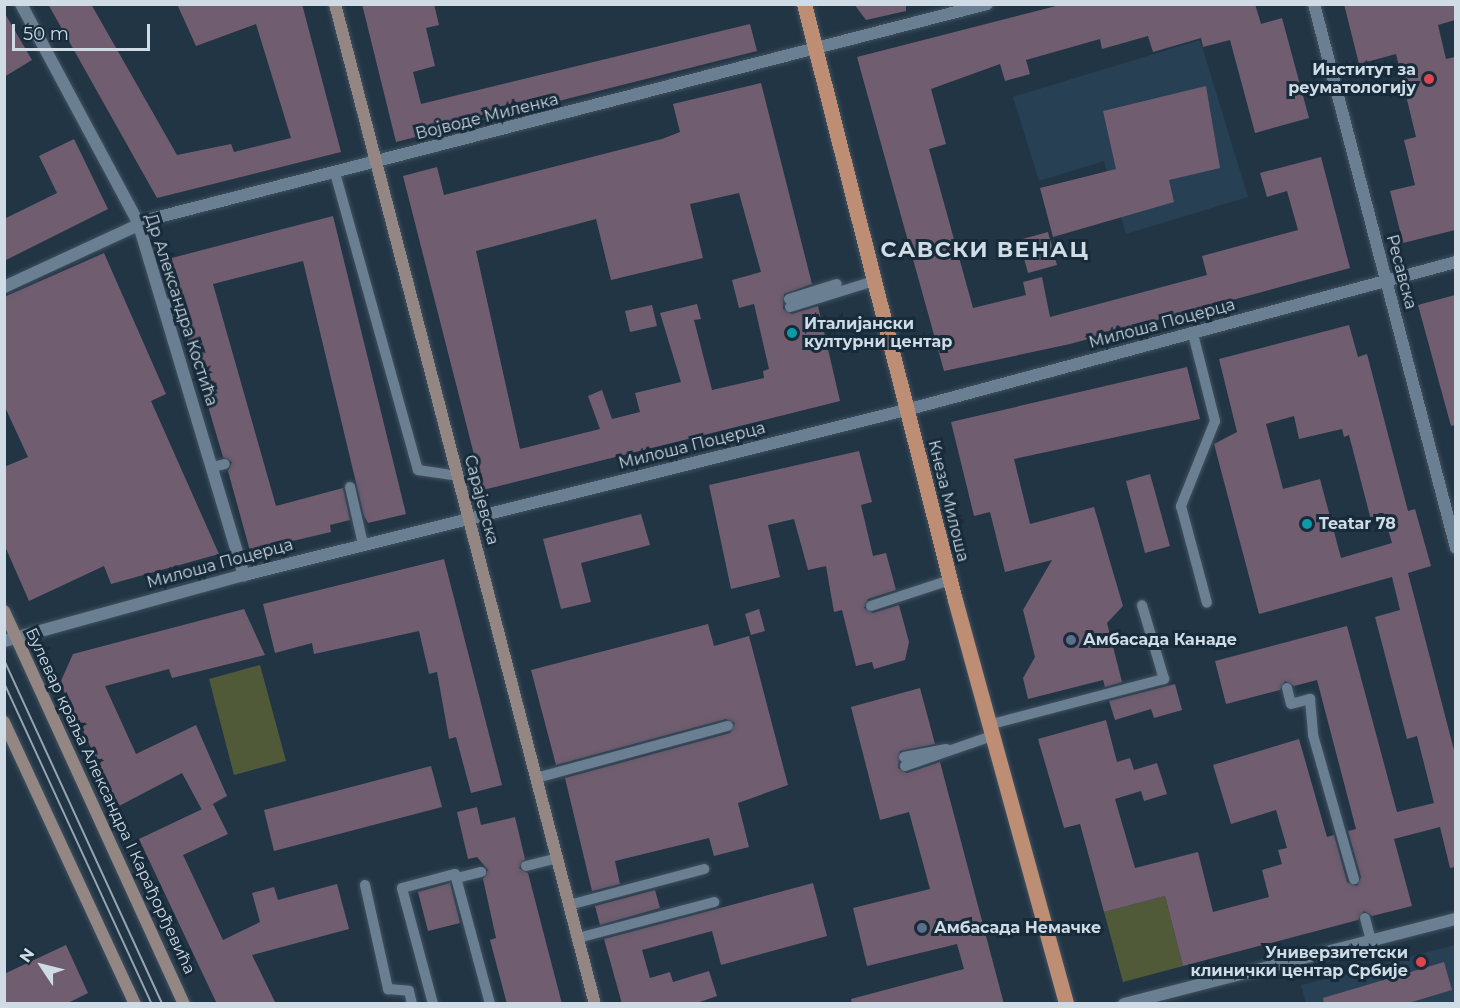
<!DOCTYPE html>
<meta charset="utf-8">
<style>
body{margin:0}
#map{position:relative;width:1460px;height:1008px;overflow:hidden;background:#223545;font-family:Montserrat,sans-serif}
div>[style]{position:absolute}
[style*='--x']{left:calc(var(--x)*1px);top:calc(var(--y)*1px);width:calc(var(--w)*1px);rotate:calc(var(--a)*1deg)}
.built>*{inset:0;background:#274054}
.green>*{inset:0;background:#505a39}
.building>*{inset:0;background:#715d70}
.roads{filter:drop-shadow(0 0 2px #41515f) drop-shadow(0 0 2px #41515f)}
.lane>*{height:10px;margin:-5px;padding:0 5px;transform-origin:5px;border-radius:5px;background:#6a7f92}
.street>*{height:12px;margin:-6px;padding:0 6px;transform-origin:6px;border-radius:6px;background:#6a7f92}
.secondary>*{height:12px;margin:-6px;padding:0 6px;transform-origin:6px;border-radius:6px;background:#948683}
.primary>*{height:15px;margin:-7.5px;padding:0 7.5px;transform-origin:7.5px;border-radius:7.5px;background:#bd8e73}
.tram>*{height:1.5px;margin:-0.75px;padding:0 0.75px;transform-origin:0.75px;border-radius:0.75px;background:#96a5b1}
.dots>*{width:16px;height:16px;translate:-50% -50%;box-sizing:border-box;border:3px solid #182b3a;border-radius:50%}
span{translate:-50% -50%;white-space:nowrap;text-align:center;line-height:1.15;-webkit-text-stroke:6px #182b3a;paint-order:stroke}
.poi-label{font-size:16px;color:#cfdbe5;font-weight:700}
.right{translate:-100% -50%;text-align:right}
.left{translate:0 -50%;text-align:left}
.street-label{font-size:16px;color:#cfdbe5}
.district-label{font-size:22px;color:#cfdbe5;font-weight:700;letter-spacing:1.5px}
.frame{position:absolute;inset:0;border:6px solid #cfdbe5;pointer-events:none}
.north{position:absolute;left:12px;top:936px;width:60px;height:60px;-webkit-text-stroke:4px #182b3a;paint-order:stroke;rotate:305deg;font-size:16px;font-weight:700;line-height:24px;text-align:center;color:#cfdbe5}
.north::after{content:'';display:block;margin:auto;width:21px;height:27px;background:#cfdbe5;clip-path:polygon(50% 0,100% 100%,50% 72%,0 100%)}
.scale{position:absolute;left:12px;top:24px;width:138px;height:27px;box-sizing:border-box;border:3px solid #cfdbe5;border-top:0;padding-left:8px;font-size:18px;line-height:21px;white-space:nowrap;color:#cfdbe5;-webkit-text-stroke:4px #182b3a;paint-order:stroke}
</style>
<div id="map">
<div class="built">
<div style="clip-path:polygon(1200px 40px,1248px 197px,1126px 234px,1104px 161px,1039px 181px,1013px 97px)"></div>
<div style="clip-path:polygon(1455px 945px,1455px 1003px,1306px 1003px,1301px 985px)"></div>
</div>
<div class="green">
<div style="clip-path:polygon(260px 665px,286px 761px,234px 775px,209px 679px)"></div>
<div style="clip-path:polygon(1165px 896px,1183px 966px,1123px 982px,1104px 912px)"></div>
</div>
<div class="building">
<div style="clip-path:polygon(48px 4px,91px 4px,177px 155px,231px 144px,234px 152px,291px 138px,256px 24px,196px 46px,177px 4px,302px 4px,341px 152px,157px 198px)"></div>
<div style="clip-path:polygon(362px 4px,434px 4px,439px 25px,426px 28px,435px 66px,413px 72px,421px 104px,750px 24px,757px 51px,396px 142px)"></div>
<div style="clip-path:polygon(854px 4px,906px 4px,906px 11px,866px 20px)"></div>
<div style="clip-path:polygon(1064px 4px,1255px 4px,1261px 24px,1282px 18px,1309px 118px,1255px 133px,1230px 40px,1203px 47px,1201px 38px,1153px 52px,1148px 36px,1102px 49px,1100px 39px,1026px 60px,1030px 74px,1005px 81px,1000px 64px,931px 89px,946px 144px,929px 149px,973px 308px,1026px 295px,1023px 282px,1042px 277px,1050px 317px,1207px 275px,1202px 256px,1298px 230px,1287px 191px,1267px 197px,1260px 173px,1321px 157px,1350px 268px,1070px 344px,944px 371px,857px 57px)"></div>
<div style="clip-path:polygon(1344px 4px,1455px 4px,1455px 20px,1438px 25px,1446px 59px,1455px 57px,1455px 230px,1403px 243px,1390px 191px,1415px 185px,1404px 140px,1416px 137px,1396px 54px,1359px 64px)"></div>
<div style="clip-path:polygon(4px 12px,32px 60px,4px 77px)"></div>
<div style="clip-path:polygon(evenodd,761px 83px,812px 284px,784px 294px,783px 309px,792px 314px,818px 306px,840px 401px,483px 490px,403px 176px,437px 167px,444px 195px,662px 139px,680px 132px,673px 104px,761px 83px,739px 193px,761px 272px,732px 280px,739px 308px,754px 304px,769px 369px,763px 371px,764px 378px,712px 390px,694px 320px,701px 319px,697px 304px,660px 313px,681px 382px,635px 393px,640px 412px,612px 419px,602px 390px,588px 396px,600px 429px,520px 449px,476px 251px,596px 219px,611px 280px,703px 258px,690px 204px,739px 193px)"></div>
<div style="clip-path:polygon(1206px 86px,1220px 168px,1169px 180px,1174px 202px,1053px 237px,1040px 188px,1116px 169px,1103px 111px)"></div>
<div style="clip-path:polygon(74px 139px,108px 209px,4px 261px,4px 219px,57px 193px,39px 156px)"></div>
<div style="clip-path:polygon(333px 216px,406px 514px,368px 523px,364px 516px,303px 261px,213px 284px,276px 506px,343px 488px,350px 520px,330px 525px,331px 532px,250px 551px,228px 471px,232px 462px,223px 457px,179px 308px,184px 299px,175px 294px,164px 260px)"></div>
<div style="clip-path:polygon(1048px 232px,1057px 265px,1028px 273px,1019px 240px)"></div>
<div style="clip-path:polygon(104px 253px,166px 394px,151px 401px,219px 554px,111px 584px,104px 566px,29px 601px,4px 544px,4px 467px,28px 457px,4px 405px,4px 297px)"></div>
<div style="clip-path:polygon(1455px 295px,1455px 425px,1451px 426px,1418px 305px)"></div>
<div style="clip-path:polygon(652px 305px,657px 326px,630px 332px,625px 311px)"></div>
<div style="clip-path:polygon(evenodd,1349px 325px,1358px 357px,1367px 354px,1408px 511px,1415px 509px,1431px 566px,1408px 573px,1455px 754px,1455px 867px,1450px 868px,1440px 827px,1394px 839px,1412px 906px,1372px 916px,1364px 911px,1358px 920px,1183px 966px,1165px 896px,1104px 912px,1080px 824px,1064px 828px,1038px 739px,1106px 720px,1117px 762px,1130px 758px,1134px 770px,1157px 763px,1167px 794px,1144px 801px,1141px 791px,1115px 799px,1135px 868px,1198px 852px,1213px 912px,1269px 897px,1262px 870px,1282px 864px,1278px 850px,1287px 848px,1276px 810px,1231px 824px,1213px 765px,1299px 739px,1327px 837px,1334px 835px,1347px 882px,1357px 886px,1361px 877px,1348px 831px,1356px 829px,1317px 680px,1294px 686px,1285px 681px,1280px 690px,1226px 704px,1215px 661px,1347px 626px,1397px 812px,1434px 803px,1417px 736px,1407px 739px,1375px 617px,1400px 610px,1392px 577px,1259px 614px,1214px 444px,1237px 432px,1219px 359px,1349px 325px,1294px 416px,1299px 439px,1342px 429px,1344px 437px,1349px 435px,1371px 520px,1384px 516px,1392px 543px,1341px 558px,1320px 479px,1283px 489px,1266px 424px,1294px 416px)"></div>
<div style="clip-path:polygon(1187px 367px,1200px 419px,1014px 459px,1030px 524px,1094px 507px,1123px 606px,1107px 623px,1122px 682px,1105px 687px,1103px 680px,1028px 699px,1023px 678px,1035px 657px,1023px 610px,1052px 560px,1005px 572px,990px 512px,974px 516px,951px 422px)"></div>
<div style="clip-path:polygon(859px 451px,872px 502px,861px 505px,873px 556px,886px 553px,896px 590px,868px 599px,864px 608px,873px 613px,899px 605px,909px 642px,905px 660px,874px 669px,872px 662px,856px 666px,842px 610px,834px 612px,826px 566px,808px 570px,794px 519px,768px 525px,780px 577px,731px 589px,709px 485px)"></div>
<div style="clip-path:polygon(1150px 474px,1170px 546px,1145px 553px,1126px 481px)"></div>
<div style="clip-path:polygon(641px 514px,650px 545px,581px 563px,591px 602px,561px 609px,543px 539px)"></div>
<div style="clip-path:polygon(444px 559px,502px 785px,471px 793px,456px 737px,449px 739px,437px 672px,429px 674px,419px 631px,314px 654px,312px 643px,275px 653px,263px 604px)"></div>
<div style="clip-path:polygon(244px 609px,265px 655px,172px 678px,169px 669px,105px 686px,136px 754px,196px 725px,227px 796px,202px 810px,182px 773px,119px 806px,60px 683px,73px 654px)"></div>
<div style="clip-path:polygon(759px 609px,765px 631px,751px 635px,745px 614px)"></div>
<div style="clip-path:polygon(708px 624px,714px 646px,749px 636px,788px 785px,738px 803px,749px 847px,714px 856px,709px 838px,615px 861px,620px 884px,592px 891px,565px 778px,730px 733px,735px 723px,726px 719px,556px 765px,531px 670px)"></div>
<div style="clip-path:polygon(1175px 684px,1182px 710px,1154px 718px,1151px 709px,1115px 720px,1109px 701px)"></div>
<div style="clip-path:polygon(920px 688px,935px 744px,900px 751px,898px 768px,907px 773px,940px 762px,1004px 1004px,852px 1004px,851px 999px,964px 969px,957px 944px,867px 966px,853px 908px,930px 889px,909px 812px,880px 820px,851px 707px)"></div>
<div style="clip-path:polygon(431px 766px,442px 807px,274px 851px,264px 810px)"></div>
<div style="clip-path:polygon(213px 804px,228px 834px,183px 855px,223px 940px,260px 922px,252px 893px,274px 887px,278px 900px,337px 884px,349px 929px,252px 955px,276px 1004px,217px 1004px,139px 839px)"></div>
<div style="clip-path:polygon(477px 807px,481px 825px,515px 817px,525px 859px,519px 868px,528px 873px,562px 1004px,507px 1004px,490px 940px,496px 938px,483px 879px,488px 870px,477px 857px,468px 859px,457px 812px)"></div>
<div style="clip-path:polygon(450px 883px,460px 923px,428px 931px,418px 892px)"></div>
<div style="clip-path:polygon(813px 883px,827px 936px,721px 965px,712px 931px,642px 950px,650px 978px,670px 972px,673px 982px,709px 971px,717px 996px,694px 1004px,622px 1004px,604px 939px)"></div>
<div style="clip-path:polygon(655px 890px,660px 908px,600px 925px,595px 906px)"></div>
<div style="clip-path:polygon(66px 945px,88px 993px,66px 1004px,4px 1004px,4px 974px)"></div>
<div style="clip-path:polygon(1444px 962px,1452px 990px,1405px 1004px,1324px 1004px,1323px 998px)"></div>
</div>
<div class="roads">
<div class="lane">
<div style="--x:335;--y:173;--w:308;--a:74.4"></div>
<div style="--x:418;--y:470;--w:40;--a:8.5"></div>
<div style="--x:789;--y:299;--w:50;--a:-17.4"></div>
<div style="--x:165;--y:305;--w:13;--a:-18"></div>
<div style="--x:790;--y:307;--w:88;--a:-17.2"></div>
<div style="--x:1193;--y:334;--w:90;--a:75.8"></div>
<div style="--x:1215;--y:421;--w:92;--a:111.8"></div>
<div style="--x:1181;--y:506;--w:100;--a:75"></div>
<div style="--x:213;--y:467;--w:12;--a:-14"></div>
<div style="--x:350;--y:487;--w:58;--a:77.2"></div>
<div style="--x:871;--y:606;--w:83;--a:-18.2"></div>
<div style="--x:1287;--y:688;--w:16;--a:76"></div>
<div style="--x:1291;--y:704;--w:20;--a:-15"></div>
<div style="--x:1310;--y:699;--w:36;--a:85"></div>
<div style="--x:1313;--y:735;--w:150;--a:74.1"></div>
<div style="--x:992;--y:724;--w:178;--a:-14.7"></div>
<div style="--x:1164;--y:679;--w:77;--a:-106.6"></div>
<div style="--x:904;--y:757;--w:43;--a:-10.8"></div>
<div style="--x:905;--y:766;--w:95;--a:-19"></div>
<div style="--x:536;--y:778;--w:199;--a:-15.2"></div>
<div style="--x:526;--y:866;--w:32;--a:-14"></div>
<div style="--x:457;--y:878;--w:25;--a:-14"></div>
<div style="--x:365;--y:885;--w:107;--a:77.5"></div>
<div style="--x:388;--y:989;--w:21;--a:5"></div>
<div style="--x:409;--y:991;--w:13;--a:77"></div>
<div style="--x:569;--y:905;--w:140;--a:-14.9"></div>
<div style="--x:1365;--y:918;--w:23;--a:75"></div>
<div style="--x:578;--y:938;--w:141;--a:-14.8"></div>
<div style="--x:433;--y:1004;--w:120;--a:-105"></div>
<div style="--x:402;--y:888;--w:55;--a:-14.8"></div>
<div style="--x:455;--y:874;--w:135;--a:74.9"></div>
</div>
<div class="street">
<div style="--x:21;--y:4;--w:247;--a:61.8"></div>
<div style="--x:138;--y:222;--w:369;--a:73.3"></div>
<div style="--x:1314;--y:4;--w:562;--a:75.37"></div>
<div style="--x:4;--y:287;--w:162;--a:-24.8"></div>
<div style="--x:151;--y:219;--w:863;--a:-14.42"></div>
<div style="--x:4;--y:641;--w:249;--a:-15.4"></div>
<div style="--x:244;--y:575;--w:682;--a:-14"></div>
<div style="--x:906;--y:410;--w:570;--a:-15.06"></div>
<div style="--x:1124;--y:1004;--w:343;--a:-14.4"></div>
</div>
<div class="secondary">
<div style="--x:335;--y:4;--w:1033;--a:75.43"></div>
<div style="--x:4;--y:611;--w:432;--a:65.4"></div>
<div style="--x:4;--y:722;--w:311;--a:65.1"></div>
</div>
<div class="primary">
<div style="--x:804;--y:4;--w:615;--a:75.78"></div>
<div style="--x:955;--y:600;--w:419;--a:74.6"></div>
</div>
</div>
<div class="tram">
<div style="--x:4;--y:659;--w:380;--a:65.3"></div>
<div style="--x:4;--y:682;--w:354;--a:65.3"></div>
</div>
<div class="dots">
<div style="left:1429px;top:79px;background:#e0444e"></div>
<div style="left:792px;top:333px;background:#0f9aa8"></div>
<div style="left:1307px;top:524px;background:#0f9aa8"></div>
<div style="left:1071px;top:640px;background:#5c6f8a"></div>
<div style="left:922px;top:928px;background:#5c6f8a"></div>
<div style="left:1421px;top:962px;background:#e0444e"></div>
</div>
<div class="poi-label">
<span class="right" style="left:1416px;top:79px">Институт за<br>реуматологију</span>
<span class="left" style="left:804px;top:333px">Италијански<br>културни центар</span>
<span class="left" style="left:1319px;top:524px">Teatar 78</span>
<span class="left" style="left:1083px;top:640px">Амбасада Канаде</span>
<span class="left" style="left:934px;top:928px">Амбасада Немачке</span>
<span class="right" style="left:1408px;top:962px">Универзитетски<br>клинички центар Србије</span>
</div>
<div class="street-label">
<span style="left:487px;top:117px;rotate:-14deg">Војводе Миленка</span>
<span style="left:1401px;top:272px;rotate:75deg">Ресавска</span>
<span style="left:181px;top:310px;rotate:72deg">Др Александра Костића</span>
<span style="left:1162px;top:324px;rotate:-15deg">Милоша Поцерца</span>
<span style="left:692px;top:446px;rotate:-14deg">Милоша Поцерца</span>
<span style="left:481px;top:500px;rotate:75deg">Сарајевска</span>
<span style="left:948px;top:501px;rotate:76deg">Кнеза Милоша</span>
<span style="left:220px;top:564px;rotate:-15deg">Милоша Поцерца</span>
<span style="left:110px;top:801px;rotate:65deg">Булевар краља Александра I Карађорђевића</span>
</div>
<div class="district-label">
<span style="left:985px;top:250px">САВСКИ ВЕНАЦ</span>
</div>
<div class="frame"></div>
<div class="north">N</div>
<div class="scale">50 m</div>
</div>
